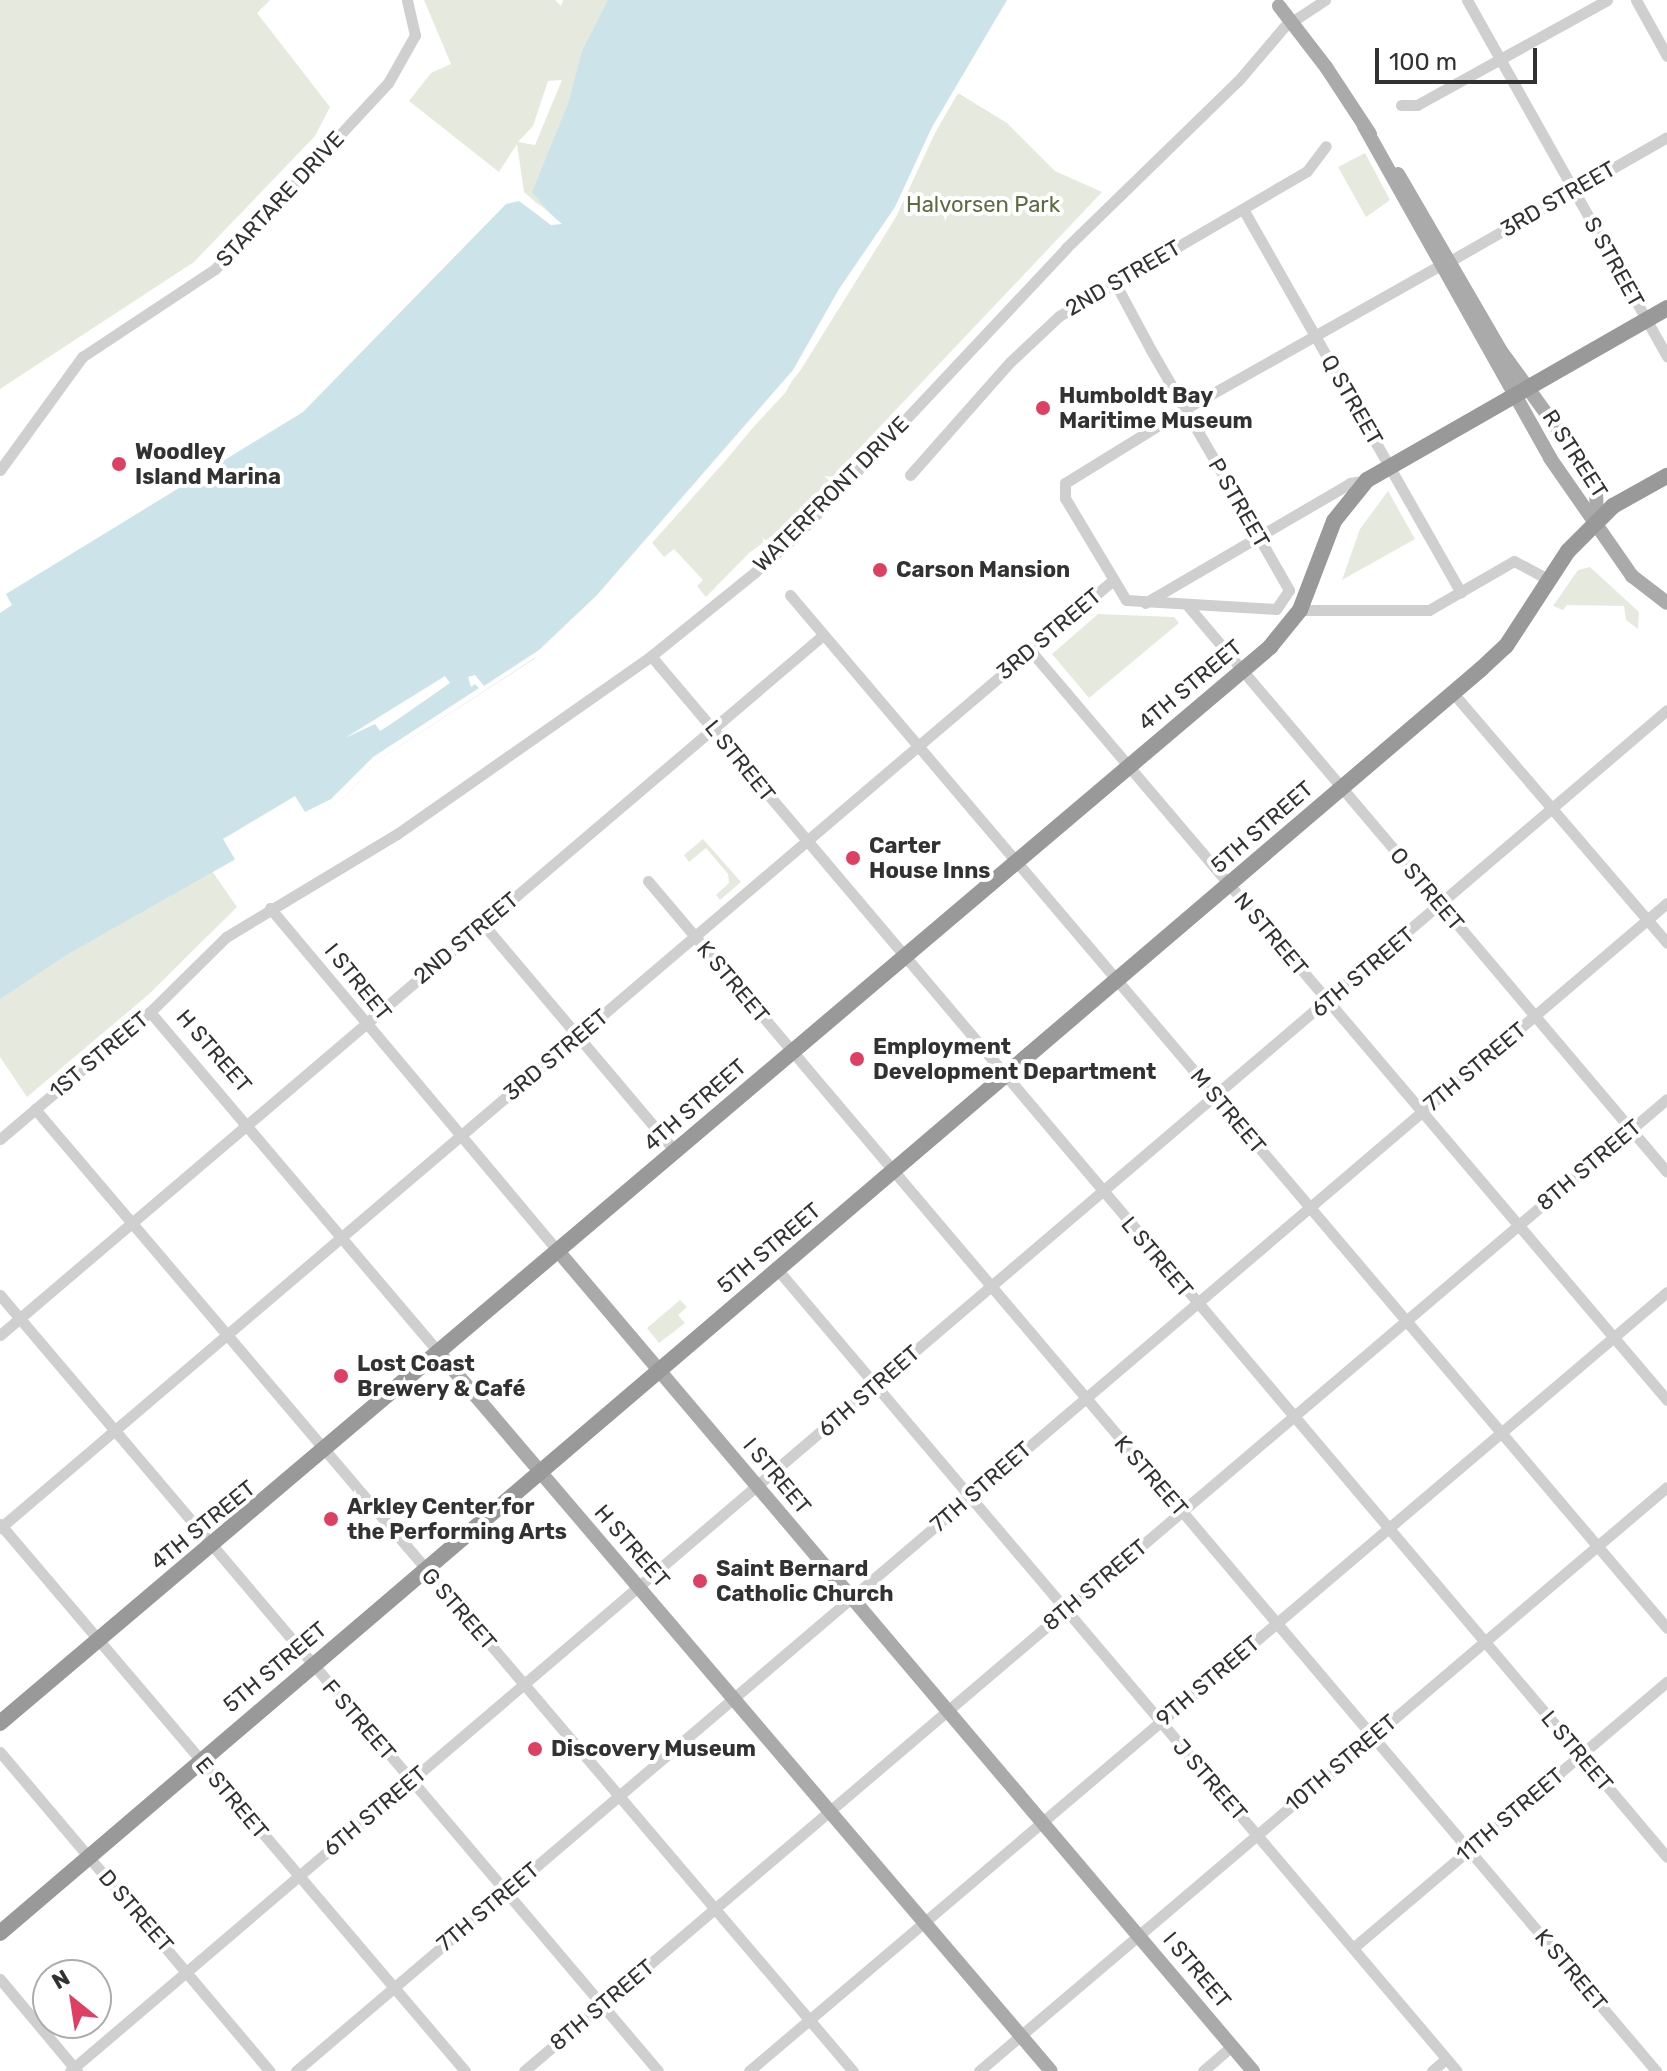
<!DOCTYPE html>
<meta charset="utf-8">
<style>
body{margin:0}
#map{position:relative;width:1667px;height:2071px;overflow:hidden;background:#fff;font-family:Rubik,sans-serif}
div>[style]{position:absolute}
[style*='--x']{left:calc(var(--x)*1px);top:calc(var(--y)*1px);width:calc(var(--w)*1px);rotate:calc(var(--a)*1deg)}
.green>*{inset:0;background:#e6eade}
.water>*{inset:0;background:#cce3ea}
.pier>*{inset:0;background:#fff}
.minor>*{height:11px;margin:-5.5px;padding:0 5.5px;transform-origin:5.5px;border-radius:5.5px;background:#cfcfcf}
.major>*{height:14px;margin:-7px;padding:0 7px;transform-origin:7px;border-radius:7px;background:#aaa}
.highway>*{height:16px;margin:-8px;padding:0 8px;transform-origin:8px;border-radius:8px;background:#999}
.major-bridge>*{height:14px;margin:-7px;padding:0 7px;transform-origin:7px;border-radius:7px;background:#aaa}
.dots>*{width:22px;height:22px;translate:-50% -50%;box-sizing:border-box;border:4px solid #fff;border-radius:50%}
span{translate:-50% -50%;white-space:nowrap;text-align:center;line-height:1.15;-webkit-text-stroke:8px #fff;paint-order:stroke}
.street-label{font-size:22px;color:#323232}
.park-label{font-size:22px;color:#5b6c41}
.poi-label{font-size:22px;color:#323232;font-weight:700}
.left{translate:0 -50%;text-align:left}
.north{position:absolute;left:32px;top:1959px;width:80px;height:80px;box-sizing:border-box;background:#fff;border:2px solid #adadad;border-radius:50%;rotate:330deg;font-size:22px;font-weight:700;line-height:32px;text-align:center;color:#323232}
.north::after{content:'';display:block;margin:auto;width:28px;height:36px;background:#dd4062;clip-path:polygon(50% 0,100% 100%,50% 72%,0 100%)}
.scale{position:absolute;left:1375px;top:48px;width:162px;height:36px;box-sizing:border-box;border:4px solid #323232;border-top:0;padding-left:10px;font-size:24px;line-height:28px;white-space:nowrap;color:#323232;-webkit-text-stroke:6px #fff;paint-order:stroke}
</style>
<div id="map">
<div class="green">
<div style="clip-path:polygon(0 0,270px 0,257px 13px,330px 107px,315px 136px,194px 262px,0 389px)"></div>
<div style="clip-path:polygon(evenodd,424px 0,555px 0,561px 6px,563px 0,749px 0,557px 221px,524px 192px,517px 144px,499px 172px,409px 101px,431px 73px,451px 64px,424px 0,562px 80px,535px 145px,518px 142px,533px 126px,548px 81px,562px 80px)"></div>
<div style="clip-path:polygon(958px 93px,1007px 123px,1055px 171px,1102px 192px,786px 526px,749px 553px,706px 597px,697px 586px,703px 580px,674px 549px,664px 557px,649px 539px,785px 393px)"></div>
<div style="clip-path:polygon(1365px 153px,1390px 200px,1366px 217px,1338px 167px)"></div>
<div style="clip-path:polygon(1388px 491px,1415px 539px,1342px 580px,1360px 529px)"></div>
<div style="clip-path:polygon(1590px 567px,1639px 612px,1638px 629px,1626px 620px,1624px 606px,1567px 605px,1563px 610px,1553px 606px,1578px 570px)"></div>
<div style="clip-path:polygon(1098px 614px,1174px 617px,1179px 623px,1089px 698px,1052px 654px)"></div>
<div style="clip-path:polygon(703px 839px,741px 882px,720px 900px,716px 895px,729px 883px,728px 874px,706px 848px,689px 862px,684px 855px)"></div>
<div style="clip-path:polygon(234px 858px,212px 871px,237px 907px,148px 995px,27px 1097px,0 1057px,0 959px)"></div>
<div style="clip-path:polygon(803px 1205px,806px 1208px,768px 1252px,761px 1243px)"></div>
<div style="clip-path:polygon(680px 1300px,687px 1307px,678px 1315px,685px 1323px,659px 1343px,647px 1328px)"></div>
</div>
<div class="water">
<div style="clip-path:polygon(608px 0,1013px 0,934px 127px,918px 168px,798px 372px,570px 627px,534px 659px,373px 763px,347px 796px,68px 954px,0 999px,0 591px,308px 403px,509px 199px,526px 202px,550px 224px,557px 221px,532px 192px,568px 104px,582px 51px)"></div>
</div>
<div class="pier">
<div style="clip-path:polygon(1007px 0,1013px 0,1003px 23px,941px 120px,896px 217px,800px 371px,726px 460px,602px 599px,550px 648px,373px 763px,347px 796px,236px 861px,223px 839px,295px 796px,305px 812px,331px 799px,373px 757px,479px 688px,475px 684px,471px 687px,468px 677px,475px 675px,484px 686px,493px 680px,539px 650px,597px 595px,793px 370px,839px 289px,895px 207px,932px 127px)"></div>
<div style="clip-path:polygon(506px 196px,528px 199px,551px 220px,538px 203px,562px 224px,551px 225px,519px 201px,506px 204px,303px 412px,6px 594px,12px 605px,0 613px,0 586px,306px 400px)"></div>
<div style="clip-path:polygon(445px 676px,450px 683px,394px 722px,380px 731px,375px 724px,345px 738px)"></div>
</div>
<div class="minor">
<div style="--x:1467;--y:0;--w:409;--a:60.7"></div>
<div style="--x:1636;--y:0;--w:64;--a:61"></div>
<div style="--x:1401;--y:105;--w:16;--a:0"></div>
<div style="--x:1417;--y:105;--w:217;--a:-28.9"></div>
<div style="--x:1243;--y:209;--w:441;--a:60.4"></div>
<div style="--x:1450;--y:261;--w:250;--a:-29.7"></div>
<div style="--x:1114;--y:281;--w:78;--a:61.8"></div>
<div style="--x:1151;--y:350;--w:68;--a:60"></div>
<div style="--x:1185;--y:409;--w:16;--a:60"></div>
<div style="--x:1193;--y:423;--w:58;--a:59.9"></div>
<div style="--x:1222;--y:473;--w:135;--a:60.2"></div>
<div style="--x:1289;--y:590;--w:23;--a:124"></div>
<div style="--x:1276;--y:609;--w:150;--a:-176.6"></div>
<div style="--x:1126;--y:600;--w:119;--a:-120.9"></div>
<div style="--x:1065;--y:498;--w:15;--a:-90"></div>
<div style="--x:1065;--y:483;--w:141;--a:-31.7"></div>
<div style="--x:1185;--y:409;--w:291;--a:-29.4"></div>
<div style="--x:0;--y:470;--w:140;--a:-54"></div>
<div style="--x:82;--y:357;--w:159;--a:-33.5"></div>
<div style="--x:215;--y:269;--w:254;--a:-47.1"></div>
<div style="--x:388;--y:83;--w:55;--a:-60.6"></div>
<div style="--x:415;--y:35;--w:36;--a:-103"></div>
<div style="--x:910;--y:475;--w:151;--a:-48.5"></div>
<div style="--x:1010;--y:362;--w:67;--a:-43.2"></div>
<div style="--x:1059;--y:316;--w:287;--a:-30.3"></div>
<div style="--x:1307;--y:171;--w:31;--a:-53"></div>
<div style="--x:790;--y:595;--w:1355;--a:49.67"></div>
<div style="--x:1145;--y:603;--w:238;--a:-30.3"></div>
<div style="--x:1350;--y:483;--w:17;--a:-10"></div>
<div style="--x:1188;--y:606;--w:741;--a:49.76"></div>
<div style="--x:1300;--y:610;--w:129;--a:0"></div>
<div style="--x:1429;--y:610;--w:98;--a:-30"></div>
<div style="--x:1514;--y:561;--w:38;--a:28"></div>
<div style="--x:1030;--y:650;--w:984;--a:49.66"></div>
<div style="--x:651;--y:656;--w:1573;--a:49.77"></div>
<div style="--x:1453;--y:693;--w:329;--a:49.4"></div>
<div style="--x:648;--y:881;--w:1560;--a:49.73"></div>
<div style="--x:270;--y:908;--w:448;--a:50"></div>
<div style="--x:483;--y:924;--w:299;--a:49.8"></div>
<div style="--x:150;--y:1012;--w:447;--a:49.7"></div>
<div style="--x:35;--y:1109;--w:1263;--a:49.63"></div>
<div style="--x:0;--y:1139;--w:197;--a:-40.3"></div>
<div style="--x:150;--y:1012;--w:107;--a:-44.6"></div>
<div style="--x:226;--y:937;--w:200;--a:-31.1"></div>
<div style="--x:397;--y:834;--w:310;--a:-35"></div>
<div style="--x:651;--y:656;--w:134;--a:-38.9"></div>
<div style="--x:755;--y:572;--w:55;--a:-41.3"></div>
<div style="--x:796;--y:536;--w:395;--a:-46.8"></div>
<div style="--x:1066;--y:248;--w:240;--a:-44.2"></div>
<div style="--x:1238;--y:81;--w:71;--a:-49.6"></div>
<div style="--x:1284;--y:27;--w:49;--a:-33.4"></div>
<div style="--x:777;--y:1269;--w:1051;--a:49.71"></div>
<div style="--x:0;--y:1295;--w:1017;--a:49.7"></div>
<div style="--x:0;--y:1335;--w:1080;--a:-40.38"></div>
<div style="--x:0;--y:1524;--w:718;--a:49.63"></div>
<div style="--x:0;--y:1528;--w:1461;--a:-40.42"></div>
<div style="--x:0;--y:1752;--w:418;--a:49.8"></div>
<div style="--x:1353;--y:1948;--w:412;--a:-40.3"></div>
<div style="--x:0;--y:1979;--w:120;--a:50.1"></div>
<div style="--x:70;--y:2071;--w:2098;--a:-40.44"></div>
<div style="--x:296;--y:2071;--w:1801;--a:-40.43"></div>
<div style="--x:524;--y:2071;--w:1500;--a:-40.38"></div>
<div style="--x:749;--y:2071;--w:1204;--a:-40.32"></div>
<div style="--x:979;--y:2071;--w:902;--a:-40.33"></div>
<div style="--x:1203;--y:2071;--w:38;--a:-41"></div>
<div style="--x:1432;--y:2071;--w:18;--a:-41"></div>
</div>
<div class="major">
<div style="--x:1326;--y:67;--w:80;--a:56.7"></div>
<div style="--x:1364;--y:126;--w:381;--a:60.7"></div>
<div style="--x:1550;--y:458;--w:144;--a:55.2"></div>
<div style="--x:1632;--y:576;--w:44;--a:37.6"></div>
<div style="--x:1398;--y:174;--w:205;--a:59.8"></div>
<div style="--x:1501;--y:351;--w:135;--a:54.1"></div>
<div style="--x:1580;--y:460;--w:34;--a:62"></div>
<div style="--x:1596;--y:490;--w:32;--a:88"></div>
<div style="--x:558;--y:1251;--w:1075;--a:49.72"></div>
<div style="--x:439;--y:1353;--w:943;--a:49.56"></div>
</div>
<div class="highway">
<div style="--x:0;--y:1723;--w:1665;--a:-40.27"></div>
<div style="--x:1270;--y:647;--w:48;--a:-51"></div>
<div style="--x:1300;--y:610;--w:95;--a:-69.1"></div>
<div style="--x:1334;--y:521;--w:53;--a:-51.2"></div>
<div style="--x:1367;--y:480;--w:346;--a:-29.8"></div>
<div style="--x:0;--y:1933;--w:1947;--a:-40.48"></div>
<div style="--x:1481;--y:669;--w:34;--a:-43"></div>
<div style="--x:1506;--y:646;--w:113;--a:-56.9"></div>
<div style="--x:1568;--y:551;--w:64;--a:-45"></div>
<div style="--x:1613;--y:506;--w:62;--a:-29.1"></div>
</div>
<div class="major-bridge">
<div style="--x:1279;--y:6;--w:77;--a:52.4"></div>
</div>
<div class="dots">
<div style="left:1043px;top:408px;background:#dd4062"></div>
<div style="left:119px;top:464px;background:#dd4062"></div>
<div style="left:880px;top:570px;background:#dd4062"></div>
<div style="left:853px;top:858px;background:#dd4062"></div>
<div style="left:857px;top:1059px;background:#dd4062"></div>
<div style="left:341px;top:1376px;background:#dd4062"></div>
<div style="left:331px;top:1519px;background:#dd4062"></div>
<div style="left:700px;top:1581px;background:#dd4062"></div>
<div style="left:535px;top:1749px;background:#dd4062"></div>
</div>
<div class="street-label">
<span style="left:280px;top:199px;rotate:-47deg">STARTARE DRIVE</span>
<span style="left:1558px;top:199px;rotate:-30deg">3RD STREET</span>
<span style="left:1614px;top:262px;rotate:61deg">S STREET</span>
<span style="left:1123px;top:278px;rotate:-30deg">2ND STREET</span>
<span style="left:1352px;top:400px;rotate:60deg">Q STREET</span>
<span style="left:1575px;top:454px;rotate:57deg">R STREET</span>
<span style="left:831px;top:494px;rotate:-45deg">WATERFRONT DRIVE</span>
<span style="left:1239px;top:503px;rotate:60deg">P STREET</span>
<span style="left:1049px;top:634px;rotate:-40deg">3RD STREET</span>
<span style="left:1190px;top:685px;rotate:-40deg">4TH STREET</span>
<span style="left:740px;top:761px;rotate:51deg">L STREET</span>
<span style="left:1262px;top:827px;rotate:-41deg">5TH STREET</span>
<span style="left:1427px;top:889px;rotate:50deg">O STREET</span>
<span style="left:1271px;top:934px;rotate:50deg">N STREET</span>
<span style="left:466px;top:938px;rotate:-40deg">2ND STREET</span>
<span style="left:1363px;top:972px;rotate:-40deg">6TH STREET</span>
<span style="left:358px;top:982px;rotate:51deg">I STREET</span>
<span style="left:733px;top:982px;rotate:50deg">K STREET</span>
<span style="left:214px;top:1051px;rotate:49deg">H STREET</span>
<span style="left:99px;top:1055px;rotate:-40deg">1ST STREET</span>
<span style="left:556px;top:1055px;rotate:-40deg">3RD STREET</span>
<span style="left:1475px;top:1067px;rotate:-40deg">7TH STREET</span>
<span style="left:695px;top:1105px;rotate:-41deg">4TH STREET</span>
<span style="left:1228px;top:1111px;rotate:50deg">M STREET</span>
<span style="left:1589px;top:1165px;rotate:-40deg">8TH STREET</span>
<span style="left:769px;top:1248px;rotate:-40deg">5TH STREET</span>
<span style="left:1157px;top:1257px;rotate:50deg">L STREET</span>
<span style="left:869px;top:1391px;rotate:-41deg">6TH STREET</span>
<span style="left:777px;top:1476px;rotate:50deg">I STREET</span>
<span style="left:1151px;top:1476px;rotate:49deg">K STREET</span>
<span style="left:981px;top:1487px;rotate:-41deg">7TH STREET</span>
<span style="left:203px;top:1525px;rotate:-39deg">4TH STREET</span>
<span style="left:632px;top:1546px;rotate:49deg">H STREET</span>
<span style="left:1095px;top:1585px;rotate:-40deg">8TH STREET</span>
<span style="left:459px;top:1609px;rotate:49deg">G STREET</span>
<span style="left:275px;top:1667px;rotate:-40deg">5TH STREET</span>
<span style="left:1208px;top:1681px;rotate:-40deg">9TH STREET</span>
<span style="left:359px;top:1720px;rotate:49deg">F STREET</span>
<span style="left:1577px;top:1751px;rotate:50deg">L STREET</span>
<span style="left:1341px;top:1763px;rotate:-40deg">10TH STREET</span>
<span style="left:1210px;top:1780px;rotate:49deg">J STREET</span>
<span style="left:232px;top:1798px;rotate:50deg">E STREET</span>
<span style="left:375px;top:1811px;rotate:-40deg">6TH STREET</span>
<span style="left:1510px;top:1815px;rotate:-40deg">11TH STREET</span>
<span style="left:488px;top:1907px;rotate:-40deg">7TH STREET</span>
<span style="left:136px;top:1911px;rotate:49deg">D STREET</span>
<span style="left:1197px;top:1970px;rotate:50deg">I STREET</span>
<span style="left:1571px;top:1970px;rotate:50deg">K STREET</span>
<span style="left:602px;top:2005px;rotate:-40deg">8TH STREET</span>
</div>
<div class="park-label">
<span style="left:983px;top:205px">Halvorsen Park</span>
</div>
<div class="poi-label">
<span class="left" style="left:1059px;top:408px">Humboldt Bay<br>Maritime Museum</span>
<span class="left" style="left:135px;top:464px">Woodley<br>Island Marina</span>
<span class="left" style="left:896px;top:570px">Carson Mansion</span>
<span class="left" style="left:869px;top:858px">Carter<br>House Inns</span>
<span class="left" style="left:873px;top:1059px">Employment<br>Development Department</span>
<span class="left" style="left:357px;top:1376px">Lost Coast<br>Brewery &amp; Café</span>
<span class="left" style="left:347px;top:1519px">Arkley Center for<br>the Performing Arts</span>
<span class="left" style="left:716px;top:1581px">Saint Bernard<br>Catholic Church</span>
<span class="left" style="left:551px;top:1749px">Discovery Museum</span>
</div>
<div class="north">N</div>
<div class="scale">100 m</div>
</div>
